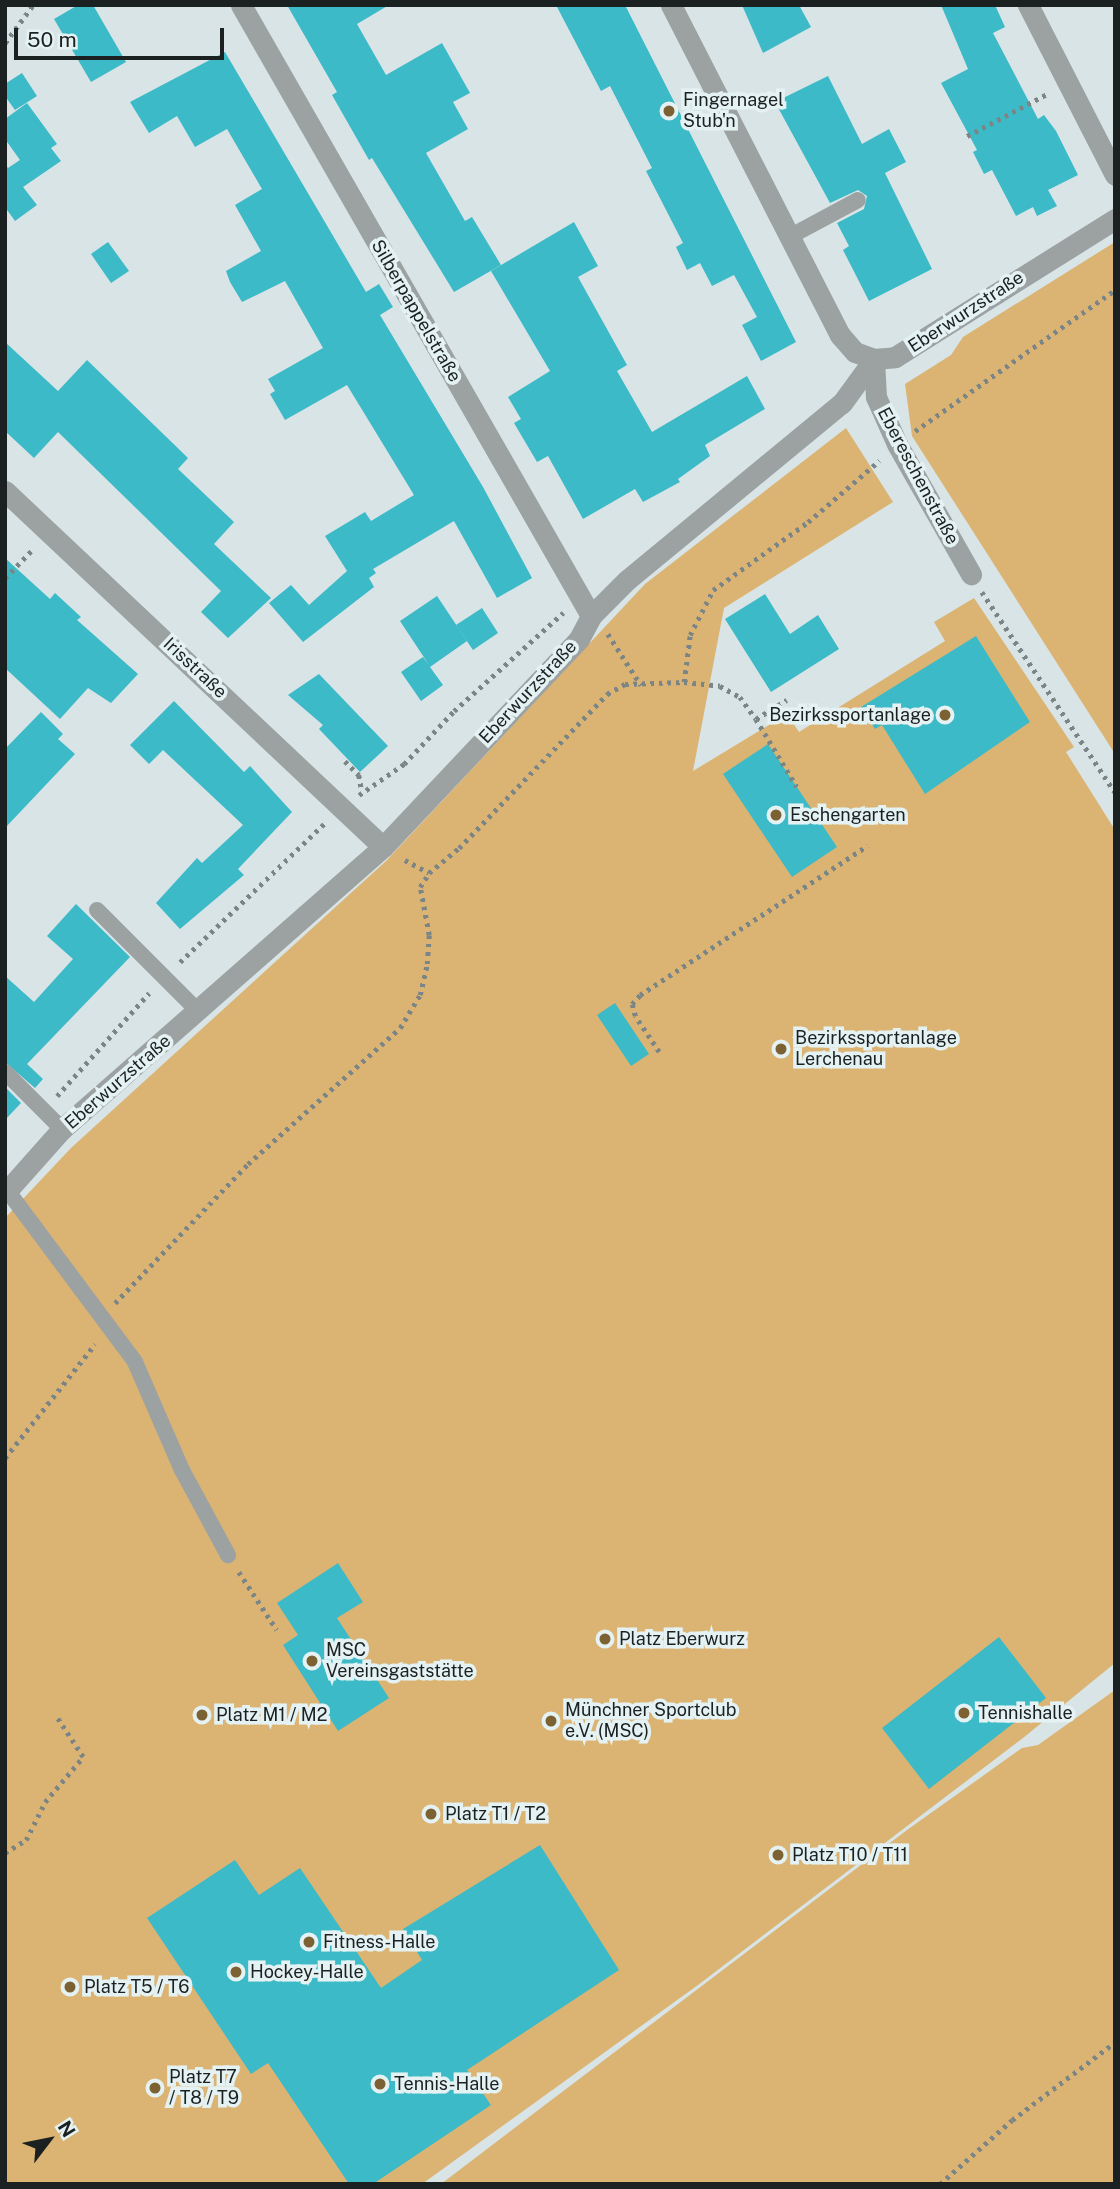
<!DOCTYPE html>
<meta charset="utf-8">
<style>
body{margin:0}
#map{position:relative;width:1120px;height:2189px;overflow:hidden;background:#d8e4e6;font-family:"Public Sans",sans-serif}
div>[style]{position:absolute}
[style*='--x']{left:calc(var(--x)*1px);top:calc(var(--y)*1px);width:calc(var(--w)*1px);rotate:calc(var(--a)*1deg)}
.green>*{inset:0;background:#dbb473}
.building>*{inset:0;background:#3cbac7}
.path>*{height:4.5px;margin-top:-2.25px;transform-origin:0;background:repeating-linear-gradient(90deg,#7c8586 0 3.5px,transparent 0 8.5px)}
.lane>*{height:16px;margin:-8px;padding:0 8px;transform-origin:8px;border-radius:8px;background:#9ca1a2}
.street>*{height:21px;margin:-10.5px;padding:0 10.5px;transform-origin:10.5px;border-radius:10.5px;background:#9ca1a2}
.dots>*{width:19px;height:19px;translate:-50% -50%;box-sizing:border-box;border:4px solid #e5f2f3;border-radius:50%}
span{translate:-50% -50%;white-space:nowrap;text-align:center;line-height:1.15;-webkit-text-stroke:7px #e5f2f3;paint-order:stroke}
.poi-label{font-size:18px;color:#1b2020}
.left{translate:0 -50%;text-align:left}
.right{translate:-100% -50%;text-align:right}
.street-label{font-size:18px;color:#1b2020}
.frame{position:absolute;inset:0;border:7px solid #1b2020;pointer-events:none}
.north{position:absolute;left:14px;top:2105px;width:70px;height:70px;-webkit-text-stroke:5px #e5f2f3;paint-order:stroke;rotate:58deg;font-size:19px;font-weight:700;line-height:28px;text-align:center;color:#1b2020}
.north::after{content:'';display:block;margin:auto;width:24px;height:32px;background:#1b2020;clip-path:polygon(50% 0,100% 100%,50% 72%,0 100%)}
.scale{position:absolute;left:14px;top:28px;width:210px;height:32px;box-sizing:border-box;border:4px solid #1b2020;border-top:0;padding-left:9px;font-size:21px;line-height:24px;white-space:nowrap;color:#1b2020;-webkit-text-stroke:5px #e5f2f3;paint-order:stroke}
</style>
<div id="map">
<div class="green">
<div style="clip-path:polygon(1115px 242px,1115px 754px,912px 436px,905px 384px,951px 355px,963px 337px)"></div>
<div style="clip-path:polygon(846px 428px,893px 502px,724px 608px,693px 771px,787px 714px,799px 732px,945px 641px,934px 622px,974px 598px,1074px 747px,1066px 752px,1115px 830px,1115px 1663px,1023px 1738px,698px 1985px,422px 2184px,5px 2184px,5px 1218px,71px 1148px,386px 861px,645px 584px)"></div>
<div style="clip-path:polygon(1115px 1690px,1115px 2184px,441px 2184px,907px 1830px,1022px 1748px,1038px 1745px)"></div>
</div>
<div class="building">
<div style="clip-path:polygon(78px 5px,93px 5px,126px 62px,91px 82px,54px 19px)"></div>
<div style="clip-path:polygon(287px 5px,389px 5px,357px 24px,386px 75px,442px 43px,470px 93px,453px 102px,468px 129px,426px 153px,465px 221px,472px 217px,501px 265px,454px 292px,372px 158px,369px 160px,332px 95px,337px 92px)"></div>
<div style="clip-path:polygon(556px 5px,625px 5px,796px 342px,761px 361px,742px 325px,757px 317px,734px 275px,712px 286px,700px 263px,687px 270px,676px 247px,683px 243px,646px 171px,652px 168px,610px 86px,601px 91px)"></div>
<div style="clip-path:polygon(742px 5px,799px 5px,811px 27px,763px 53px)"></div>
<div style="clip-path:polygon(941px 5px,995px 5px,1005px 27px,993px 33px,1038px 119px,1044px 115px,1056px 131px,1078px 175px,1048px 190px,1057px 206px,1037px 216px,1033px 207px,1016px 216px,992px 170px,984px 174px,973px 152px,977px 150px,941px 83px,968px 69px)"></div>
<div style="clip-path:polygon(225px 52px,366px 292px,379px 284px,393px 307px,380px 315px,483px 487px,532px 578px,497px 598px,454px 521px,373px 569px,376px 573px,369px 578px,374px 587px,303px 642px,269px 603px,291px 585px,309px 605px,347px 571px,325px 536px,365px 512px,371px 521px,414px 495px,347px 385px,285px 420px,270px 394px,275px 391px,268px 379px,323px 348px,285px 281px,242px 302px,230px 282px,226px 271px,261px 251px,235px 205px,262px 189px,227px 129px,195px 147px,177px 116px,149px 133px,130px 102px)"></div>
<div style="clip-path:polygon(22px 73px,37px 96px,15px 110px,5px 96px,5px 84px)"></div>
<div style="clip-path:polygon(828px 76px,862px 144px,889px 129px,906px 162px,885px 173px,932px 269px,869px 301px,843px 250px,849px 246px,837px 223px,864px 209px,867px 196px,858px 190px,830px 203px,775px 102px)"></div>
<div style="clip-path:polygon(27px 103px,57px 144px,51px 148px,61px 161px,23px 187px,37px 205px,15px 221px,5px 207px,5px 164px,8px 168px,20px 160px,5px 139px,5px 119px)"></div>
<div style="clip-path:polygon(574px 222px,598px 266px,578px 277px,627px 365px,617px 371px,652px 432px,747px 376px,765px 409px,705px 445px,710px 456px,678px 479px,680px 482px,643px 502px,635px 489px,583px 519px,548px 456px,537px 462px,514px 423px,521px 419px,508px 397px,550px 371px,491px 271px)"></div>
<div style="clip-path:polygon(108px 242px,129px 271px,111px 283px,91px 254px)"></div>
<div style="clip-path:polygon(5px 342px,58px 391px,87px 360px,188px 458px,178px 469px,234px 522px,214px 544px,271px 598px,228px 638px,201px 612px,221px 591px,58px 432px,34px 458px,5px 431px)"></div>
<div style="clip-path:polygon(5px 558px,50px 599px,55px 593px,81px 617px,77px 620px,138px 674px,111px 703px,88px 688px,60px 719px,5px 668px)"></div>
<div style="clip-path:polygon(765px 594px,790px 634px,818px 615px,839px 649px,771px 692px,725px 619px)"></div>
<div style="clip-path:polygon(437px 596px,467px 641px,430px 667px,443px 685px,421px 701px,401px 672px,423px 657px,429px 665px,400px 621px)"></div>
<div style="clip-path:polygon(482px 608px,498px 633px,473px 650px,456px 625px)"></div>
<div style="clip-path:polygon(976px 636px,1030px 722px,925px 794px,882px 725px,875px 729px,861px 707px)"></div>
<div style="clip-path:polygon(319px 674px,388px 746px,360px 772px,319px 729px,323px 725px,288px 695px)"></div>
<div style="clip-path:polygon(174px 701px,244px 772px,250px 766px,292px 812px,238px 869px,244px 875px,180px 929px,156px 903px,197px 858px,202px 863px,243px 825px,163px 750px,149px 764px,130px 745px)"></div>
<div style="clip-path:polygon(41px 712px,63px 734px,58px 739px,75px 754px,5px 828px,5px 749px)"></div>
<div style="clip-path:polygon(768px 744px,837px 847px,792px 877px,723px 774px)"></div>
<div style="clip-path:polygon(76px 904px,130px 957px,27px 1064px,43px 1079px,35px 1088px,5px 1062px,5px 976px,34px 1002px,73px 959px,47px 936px)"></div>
<div style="clip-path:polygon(615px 1003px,649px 1054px,631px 1066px,597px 1015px)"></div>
<div style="clip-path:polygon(5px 1087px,21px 1103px,5px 1120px)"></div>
<div style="clip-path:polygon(338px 1563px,363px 1602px,337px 1618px,389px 1698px,338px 1731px,283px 1645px,298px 1635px,277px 1603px)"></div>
<div style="clip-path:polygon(999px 1637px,1046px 1698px,929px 1789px,882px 1728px)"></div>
<div style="clip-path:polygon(540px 1845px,619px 1970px,467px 2070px,491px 2105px,373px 2184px,349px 2184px,268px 2063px,251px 2074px,147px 1918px,235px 1860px,259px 1895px,300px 1868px,381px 1988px,422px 1960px,403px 1929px)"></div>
</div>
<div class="path">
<div style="--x:5;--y:43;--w:47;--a:-53.6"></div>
<div style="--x:967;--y:136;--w:90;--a:-27.7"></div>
<div style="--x:915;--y:431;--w:245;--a:-35.2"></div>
<div style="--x:5;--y:578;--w:39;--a:-46"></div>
<div style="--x:982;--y:592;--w:240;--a:56.4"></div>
<div style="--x:608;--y:634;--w:61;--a:57.1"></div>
<div style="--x:684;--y:682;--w:36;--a:6"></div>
<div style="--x:720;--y:686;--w:23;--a:29"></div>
<div style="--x:740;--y:697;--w:27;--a:54"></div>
<div style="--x:756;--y:719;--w:36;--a:-32"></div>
<div style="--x:756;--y:719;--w:79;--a:58.9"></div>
<div style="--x:345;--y:761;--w:20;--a:45"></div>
<div style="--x:359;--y:775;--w:17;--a:80"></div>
<div style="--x:359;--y:795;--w:55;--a:-34.6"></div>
<div style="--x:404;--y:764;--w:73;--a:-46.7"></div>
<div style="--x:454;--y:711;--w:147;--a:-42"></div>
<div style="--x:405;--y:860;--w:27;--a:28"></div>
<div style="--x:180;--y:962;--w:201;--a:-43.8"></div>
<div style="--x:659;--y:1052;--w:43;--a:-123.7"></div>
<div style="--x:635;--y:1016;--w:12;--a:-104"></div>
<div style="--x:632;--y:1004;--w:12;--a:-48"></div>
<div style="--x:640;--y:995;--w:272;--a:-33.3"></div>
<div style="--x:57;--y:1096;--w:138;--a:-48.2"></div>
<div style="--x:115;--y:1303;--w:192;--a:-46.3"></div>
<div style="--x:248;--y:1164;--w:204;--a:-41.8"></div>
<div style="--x:400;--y:1028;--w:39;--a:-59"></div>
<div style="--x:420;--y:995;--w:32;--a:-77"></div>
<div style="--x:427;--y:964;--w:29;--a:-86"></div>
<div style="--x:429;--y:935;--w:49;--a:-100.6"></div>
<div style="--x:420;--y:887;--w:17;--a:-57"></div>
<div style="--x:429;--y:873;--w:39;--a:-40"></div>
<div style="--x:459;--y:848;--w:214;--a:-46.1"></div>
<div style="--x:607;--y:694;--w:21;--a:-29"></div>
<div style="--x:625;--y:684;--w:59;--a:-1.9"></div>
<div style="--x:684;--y:682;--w:47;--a:-82.7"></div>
<div style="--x:690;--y:635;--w:51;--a:-62.9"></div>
<div style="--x:713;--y:590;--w:117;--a:-35.6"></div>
<div style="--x:808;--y:522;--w:94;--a:-40.7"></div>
<div style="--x:5;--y:1458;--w:145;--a:-51.7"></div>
<div style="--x:239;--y:1572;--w:69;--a:56.8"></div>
<div style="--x:5;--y:1853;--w:25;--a:-32"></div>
<div style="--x:26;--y:1840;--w:42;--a:-63.4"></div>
<div style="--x:45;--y:1802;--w:59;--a:-49.8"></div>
<div style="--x:83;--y:1757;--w:49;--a:-123.4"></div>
<div style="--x:940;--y:2184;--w:96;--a:-41.6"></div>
<div style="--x:1012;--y:2120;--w:129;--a:-37.1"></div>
</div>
<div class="lane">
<div style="--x:789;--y:237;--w:78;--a:-28.2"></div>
<div style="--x:97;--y:910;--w:144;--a:45"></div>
<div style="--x:5;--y:1072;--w:81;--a:45"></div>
<div style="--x:7;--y:1190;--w:214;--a:53.3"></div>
<div style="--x:135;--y:1362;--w:118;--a:66.5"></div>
<div style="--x:182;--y:1470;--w:97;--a:61.6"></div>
</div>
<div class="street">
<div style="--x:241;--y:5;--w:704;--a:60.19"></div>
<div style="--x:671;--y:5;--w:371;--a:62.9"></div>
<div style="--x:840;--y:335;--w:23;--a:49"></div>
<div style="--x:855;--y:352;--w:20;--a:20"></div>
<div style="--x:874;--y:359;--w:21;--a:-5"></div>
<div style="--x:895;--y:357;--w:260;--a:-32.1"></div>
<div style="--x:1028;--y:5;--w:191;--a:62.9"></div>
<div style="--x:874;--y:359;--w:38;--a:87"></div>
<div style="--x:876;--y:397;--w:51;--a:65.9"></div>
<div style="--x:897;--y:444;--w:150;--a:60.4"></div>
<div style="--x:5;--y:491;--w:519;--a:43.28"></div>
<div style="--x:5;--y:1193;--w:86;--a:-48.3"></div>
<div style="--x:62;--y:1129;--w:427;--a:-41.3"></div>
<div style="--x:383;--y:847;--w:286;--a:-46.7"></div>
<div style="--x:579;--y:639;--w:26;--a:-62"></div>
<div style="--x:591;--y:616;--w:51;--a:-45"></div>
<div style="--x:627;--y:580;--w:278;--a:-39.5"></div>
<div style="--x:842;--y:403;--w:54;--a:-54"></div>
</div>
<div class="dots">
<div style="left:669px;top:111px;background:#7c6133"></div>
<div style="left:945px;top:715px;background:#7c6133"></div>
<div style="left:776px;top:815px;background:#7c6133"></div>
<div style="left:781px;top:1049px;background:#7c6133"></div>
<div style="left:605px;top:1639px;background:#7c6133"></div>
<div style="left:312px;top:1661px;background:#7c6133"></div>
<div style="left:964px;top:1713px;background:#7c6133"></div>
<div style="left:202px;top:1715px;background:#7c6133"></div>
<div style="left:551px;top:1721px;background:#7c6133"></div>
<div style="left:431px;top:1814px;background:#7c6133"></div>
<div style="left:778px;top:1855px;background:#7c6133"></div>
<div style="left:309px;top:1942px;background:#7c6133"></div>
<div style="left:236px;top:1972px;background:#7c6133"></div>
<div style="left:70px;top:1987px;background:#7c6133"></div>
<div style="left:380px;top:2084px;background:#7c6133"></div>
<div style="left:155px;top:2088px;background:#7c6133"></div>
</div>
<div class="poi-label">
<span class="left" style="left:683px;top:111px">Fingernagel<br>Stub'n</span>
<span class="right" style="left:931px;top:715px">Bezirkssportanlage</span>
<span class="left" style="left:790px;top:815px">Eschengarten</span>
<span class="left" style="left:795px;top:1049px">Bezirkssportanlage<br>Lerchenau</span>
<span class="left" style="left:619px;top:1639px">Platz Eberwurz</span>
<span class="left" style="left:326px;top:1661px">MSC<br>Vereinsgaststätte</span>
<span class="left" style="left:565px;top:1721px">Münchner Sportclub<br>e.V. (MSC)</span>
<span class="left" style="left:978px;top:1713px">Tennishalle</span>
<span class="left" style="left:216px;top:1715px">Platz M1 / M2</span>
<span class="left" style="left:445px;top:1814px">Platz T1 / T2</span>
<span class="left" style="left:792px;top:1855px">Platz T10 / T11</span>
<span class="left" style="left:323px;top:1942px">Fitness-Halle</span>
<span class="left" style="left:250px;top:1972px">Hockey-Halle</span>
<span class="left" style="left:84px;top:1987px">Platz T5 / T6</span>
<span class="left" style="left:169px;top:2088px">Platz T7<br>/ T8 / T9</span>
<span class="left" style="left:394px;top:2084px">Tennis-Halle</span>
</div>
<div class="street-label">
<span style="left:416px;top:311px;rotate:60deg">Silberpappelstraße</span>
<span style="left:966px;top:312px;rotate:-33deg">Eberwurzstraße</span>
<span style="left:918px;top:476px;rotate:62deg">Ebereschenstraße</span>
<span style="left:195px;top:668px;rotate:43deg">Irisstraße</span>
<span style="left:528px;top:692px;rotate:-47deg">Eberwurzstraße</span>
<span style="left:118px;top:1082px;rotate:-41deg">Eberwurzstraße</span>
</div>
<div class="frame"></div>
<div class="north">N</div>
<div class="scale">50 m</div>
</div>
